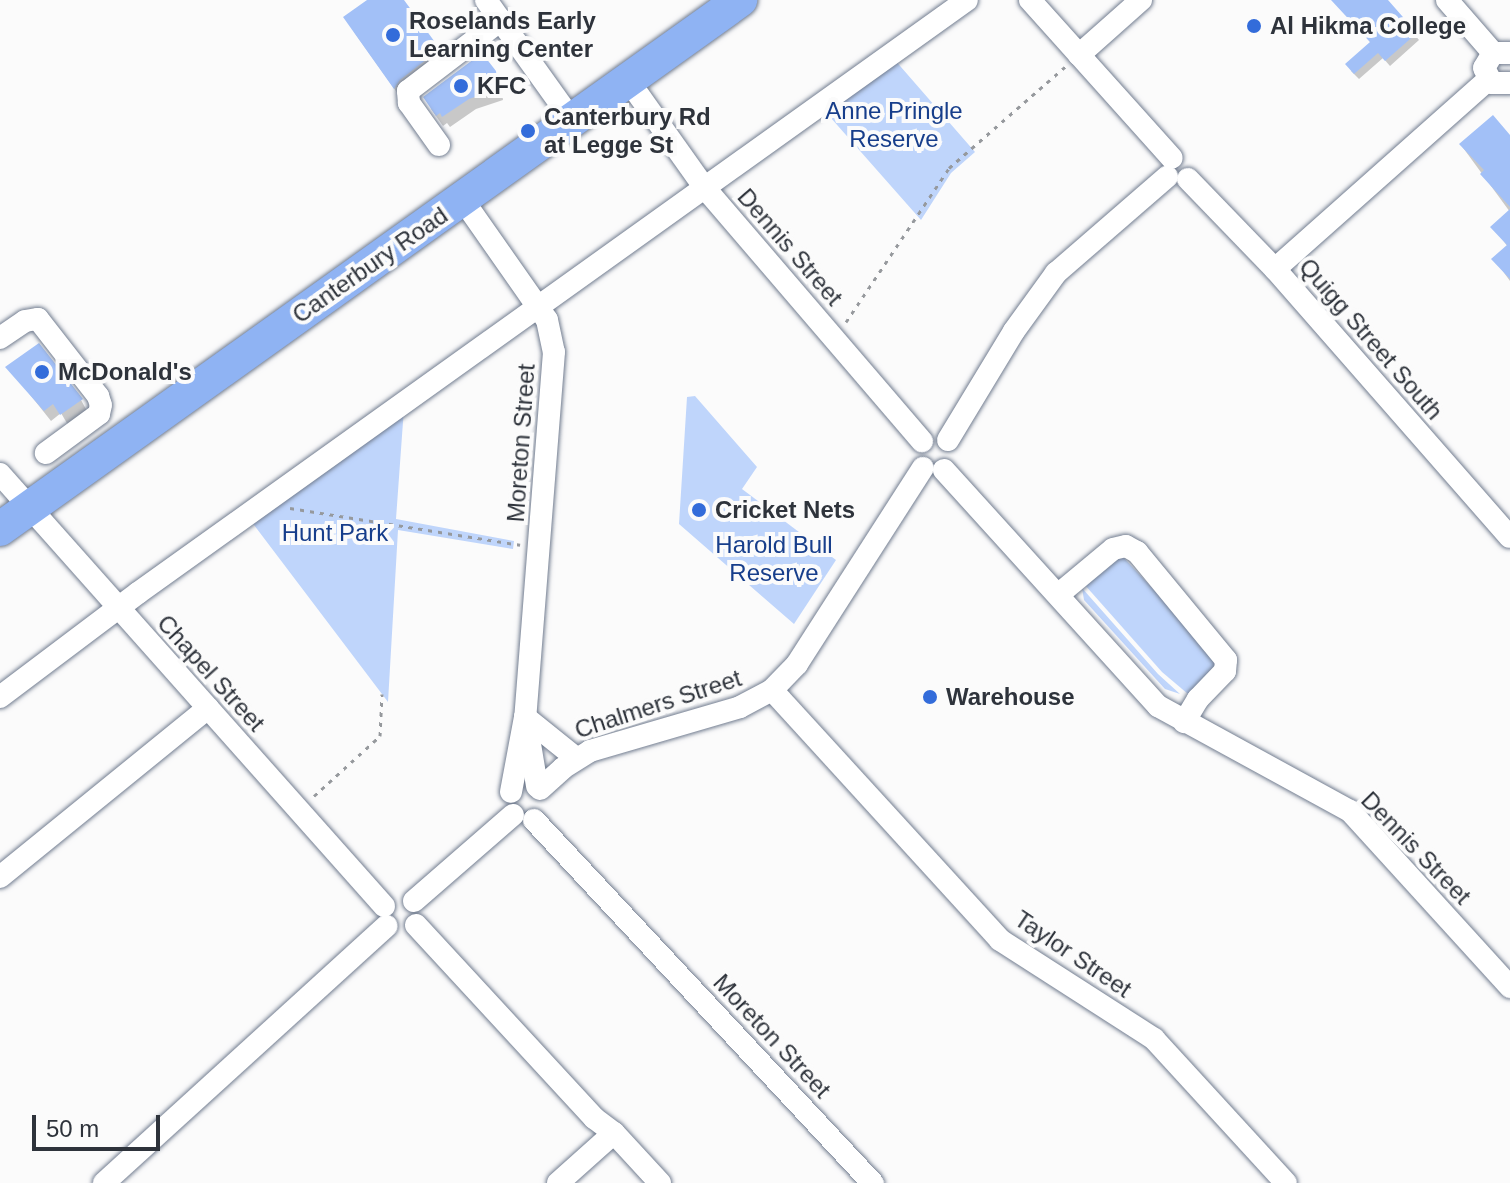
<!DOCTYPE html>
<style>
body{margin:0}
#map{position:relative;width:1510px;height:1183px;overflow:hidden;background:#fbfbfb;font-family:Arial,sans-serif}
div>[style]{position:absolute}
[style*='--x']{left:calc(var(--x)*1px);top:calc(var(--y)*1px);width:calc(var(--w)*1px);rotate:calc(var(--a)*1deg)}
.green>*{inset:0;background:#bfd5fb}
.shadow>*{inset:0;background:#0003}
.building>*{inset:0;background:#a2c0f7}
.path>*{height:3px;margin-top:-1.5px;transform-origin:0;background:repeating-linear-gradient(90deg,#96999d 0 4px,transparent 0 10px)}
.roads{filter:drop-shadow(0 0 2px #727d90) drop-shadow(0 0 2px #727d90)}
.minor>*{height:22px;margin:-11px;padding:0 11px;transform-origin:11px;border-radius:11px;background:#fff}
.highway>*{height:34px;margin:-17px;padding:0 17px;transform-origin:17px;border-radius:17px;background:#8fb3f3}
.dots>*{width:22px;height:22px;translate:-50% -50%;box-sizing:border-box;border:4px solid #fbfbfb;border-radius:50%}
span{translate:-50% -50%;white-space:nowrap;text-align:center;line-height:1.15;-webkit-text-stroke:8px #fbfbfb;paint-order:stroke}
.poi-label{font-size:24px;color:#2e333b;font-weight:700}
.left{translate:0 -50%;text-align:left}
.park-label{font-size:24px;color:#173e8b}
.street-label{font-size:24px;color:#2e333b}
.scale{position:absolute;left:32px;top:1115px;width:128px;height:36px;box-sizing:border-box;border:4px solid #2e333b;border-top:0;padding-left:10px;font-size:24px;line-height:28px;white-space:nowrap;color:#2e333b;-webkit-text-stroke:6px #fbfbfb;paint-order:stroke}
</style>
<div id="map">
<div class="green">
<div style="clip-path:polygon(894px 59px,975px 152px,951px 173px,921px 220px,823px 109px)"></div>
<div style="clip-path:polygon(695px 396px,757px 467px,742px 489px,836px 560px,794px 624px,679px 524px,687px 397px)"></div>
<div style="clip-path:polygon(404px 408px,396px 519px,514px 541px,513px 549px,398px 530px,388px 702px,251px 521px)"></div>
<div style="clip-path:polygon(1123px 557px,1215px 655px,1216px 668px,1188px 694px,1162px 672px,1084px 584px,1116px 558px)"></div>
<div style="clip-path:polygon(1082px 588px,1158px 674px,1180px 694px,1165px 689px,1084px 600px)"></div>
</div>
<div class="shadow">
<div style="clip-path:polygon(370px 0,401px 0,447px 65px,403px 101px,354px 32px)"></div>
<div style="clip-path:polygon(1333px 0,1387px 0,1419px 40px,1390px 66px,1383px 58px,1359px 79px,1351px 71px,1371px 43px)"></div>
<div style="clip-path:polygon(494px 72px,501px 84px,503px 100px,476px 109px,450px 127px,447px 123px,443px 126px,431px 109px)"></div>
<div style="clip-path:polygon(1510px 136px,1510px 281px,1494px 259px,1508px 247px,1493px 227px,1510px 212px,1461px 145px)"></div>
<div style="clip-path:polygon(8px 367px,81px 400px,87px 411px,68px 425px,61px 413px,51px 421px)"></div>
</div>
<div class="building">
<div style="clip-path:polygon(367px 0,404px 0,440px 49px,400px 80px,394px 89px,343px 17px)"></div>
<div style="clip-path:polygon(1331px 0,1388px 0,1417px 33px,1385px 61px,1378px 53px,1354px 74px,1345px 64px,1370px 42px)"></div>
<div style="clip-path:polygon(482px 53px,496px 71px,498px 89px,469px 99px,442px 117px,440px 113px,436px 116px,423px 97px)"></div>
<div style="clip-path:polygon(1493px 115px,1510px 135px,1510px 207px,1480px 174px,1484px 170px,1459px 144px)"></div>
<div style="clip-path:polygon(1510px 209px,1510px 279px,1491px 259px,1507px 245px,1490px 227px)"></div>
<div style="clip-path:polygon(39px 343px,83px 399px,60px 415px,53px 404px,44px 411px,5px 367px)"></div>
</div>
<div class="path">
<div style="--x:846;--y:322;--w:185;--a:-56.2"></div>
<div style="--x:949;--y:168;--w:155;--a:-41.1"></div>
<div style="--x:290;--y:508;--w:233;--a:9.1"></div>
<div style="--x:314;--y:796;--w:89;--a:-42.3"></div>
<div style="--x:380;--y:736;--w:42;--a:-87.3"></div>
</div>
<div class="roads">
<div class="minor">
<div style="--x:486;--y:0;--w:148;--a:54.4"></div>
<div style="--x:1030;--y:0;--w:212;--a:48.1"></div>
<div style="--x:1447;--y:0;--w:70;--a:49"></div>
<div style="--x:1510;--y:53;--w:17;--a:180"></div>
<div style="--x:1493;--y:53;--w:17;--a:121"></div>
<div style="--x:1484;--y:68;--w:17;--a:62"></div>
<div style="--x:1492;--y:83;--w:18;--a:0"></div>
<div style="--x:1079;--y:55;--w:83;--a:-41.6"></div>
<div style="--x:628;--y:80;--w:131;--a:54.6"></div>
<div style="--x:704;--y:187;--w:335;--a:49.4"></div>
<div style="--x:439;--y:145;--w:52;--a:-125.5"></div>
<div style="--x:409;--y:103;--w:12;--a:-95"></div>
<div style="--x:408;--y:91;--w:117;--a:-37.4"></div>
<div style="--x:1188;--y:179;--w:125;--a:46"></div>
<div style="--x:1275;--y:269;--w:356;--a:48.8"></div>
<div style="--x:463;--y:200;--w:146;--a:55"></div>
<div style="--x:547;--y:320;--w:33;--a:78"></div>
<div style="--x:554;--y:352;--w:366;--a:94.5"></div>
<div style="--x:525;--y:717;--w:76;--a:100.6"></div>
<div style="--x:1275;--y:269;--w:285;--a:-41.6"></div>
<div style="--x:0;--y:338;--w:30;--a:-34"></div>
<div style="--x:25;--y:321;--w:13;--a:-9"></div>
<div style="--x:38;--y:319;--w:98;--a:52.1"></div>
<div style="--x:98;--y:396;--w:9;--a:72"></div>
<div style="--x:101;--y:405;--w:9;--a:103"></div>
<div style="--x:99;--y:414;--w:66;--a:143.7"></div>
<div style="--x:948;--y:440;--w:127;--a:-58.8"></div>
<div style="--x:1014;--y:331;--w:72;--a:-54.1"></div>
<div style="--x:1056;--y:273;--w:147;--a:-40.9"></div>
<div style="--x:944;--y:470;--w:319;--a:47.8"></div>
<div style="--x:1158;--y:706;--w:219;--a:28.7"></div>
<div style="--x:1350;--y:811;--w:238;--a:47.7"></div>
<div style="--x:0;--y:474;--w:578;--a:48.37"></div>
<div style="--x:1059;--y:594;--w:70;--a:-39.8"></div>
<div style="--x:1113;--y:549;--w:13;--a:-13"></div>
<div style="--x:1126;--y:546;--w:13;--a:29"></div>
<div style="--x:1137;--y:552;--w:140;--a:50.5"></div>
<div style="--x:1226;--y:660;--w:11;--a:95"></div>
<div style="--x:1225;--y:671;--w:39;--a:134"></div>
<div style="--x:1198;--y:699;--w:27;--a:121"></div>
<div style="--x:772;--y:690;--w:338;--a:47.6"></div>
<div style="--x:1000;--y:940;--w:183;--a:32.7"></div>
<div style="--x:1154;--y:1039;--w:195;--a:47.5"></div>
<div style="--x:0;--y:697;--w:173;--a:-37"></div>
<div style="--x:138;--y:593;--w:1019;--a:-35.58"></div>
<div style="--x:525;--y:717;--w:65;--a:38.8"></div>
<div style="--x:528;--y:732;--w:55;--a:80.5"></div>
<div style="--x:540;--y:789;--w:31;--a:-42"></div>
<div style="--x:563;--y:768;--w:32;--a:-32"></div>
<div style="--x:590;--y:751;--w:156;--a:-16.3"></div>
<div style="--x:740;--y:707;--w:36;--a:-28"></div>
<div style="--x:772;--y:690;--w:36;--a:-46"></div>
<div style="--x:797;--y:664;--w:233;--a:-57.3"></div>
<div style="--x:534;--y:820;--w:497;--a:47"></div>
<div style="--x:0;--y:877;--w:268;--a:-39.1"></div>
<div style="--x:414;--y:901;--w:131;--a:-41"></div>
<div style="--x:416;--y:925;--w:263;--a:47.3"></div>
<div style="--x:594;--y:1118;--w:25;--a:37"></div>
<div style="--x:614;--y:1133;--w:68;--a:47.4"></div>
<div style="--x:104;--y:1183;--w:382;--a:-42.3"></div>
<div style="--x:558;--y:1183;--w:75;--a:-41.8"></div>
</div>
<div class="highway">
<div style="--x:0;--y:529;--w:910;--a:-35.56"></div>
</div>
</div>
<div class="dots">
<div style="left:1254px;top:26px;background:#336cda"></div>
<div style="left:393px;top:35px;background:#336cda"></div>
<div style="left:461px;top:86px;background:#336cda"></div>
<div style="left:528px;top:131px;background:#336cda"></div>
<div style="left:42px;top:372px;background:#336cda"></div>
<div style="left:699px;top:510px;background:#336cda"></div>
<div style="left:930px;top:697px;background:#336cda"></div>
</div>
<div class="poi-label">
<span class="left" style="left:409px;top:35px">Roselands Early<br>Learning Center</span>
<span class="left" style="left:1270px;top:26px">Al Hikma College</span>
<span class="left" style="left:477px;top:86px">KFC</span>
<span class="left" style="left:544px;top:131px">Canterbury Rd<br>at Legge St</span>
<span class="left" style="left:58px;top:372px">McDonald's</span>
<span class="left" style="left:715px;top:510px">Cricket Nets</span>
<span class="left" style="left:946px;top:697px">Warehouse</span>
</div>
<div class="park-label">
<span style="left:894px;top:125px">Anne Pringle<br>Reserve</span>
<span style="left:335px;top:533px">Hunt Park</span>
<span style="left:774px;top:559px">Harold Bull<br>Reserve</span>
</div>
<div class="street-label">
<span style="left:790px;top:247px;rotate:49deg">Dennis Street</span>
<span style="left:370px;top:265px;rotate:-35deg">Canterbury Road</span>
<span style="left:1371px;top:339px;rotate:49deg">Quigg Street South</span>
<span style="left:521px;top:443px;rotate:-86deg">Moreton Street</span>
<span style="left:211px;top:673px;rotate:48deg">Chapel Street</span>
<span style="left:658px;top:704px;rotate:-18deg">Chalmers Street</span>
<span style="left:1416px;top:848px;rotate:46deg">Dennis Street</span>
<span style="left:1073px;top:954px;rotate:34deg">Taylor Street</span>
<span style="left:772px;top:1036px;rotate:47deg">Moreton Street</span>
</div>
<div class="scale">50 m</div>
</div>
